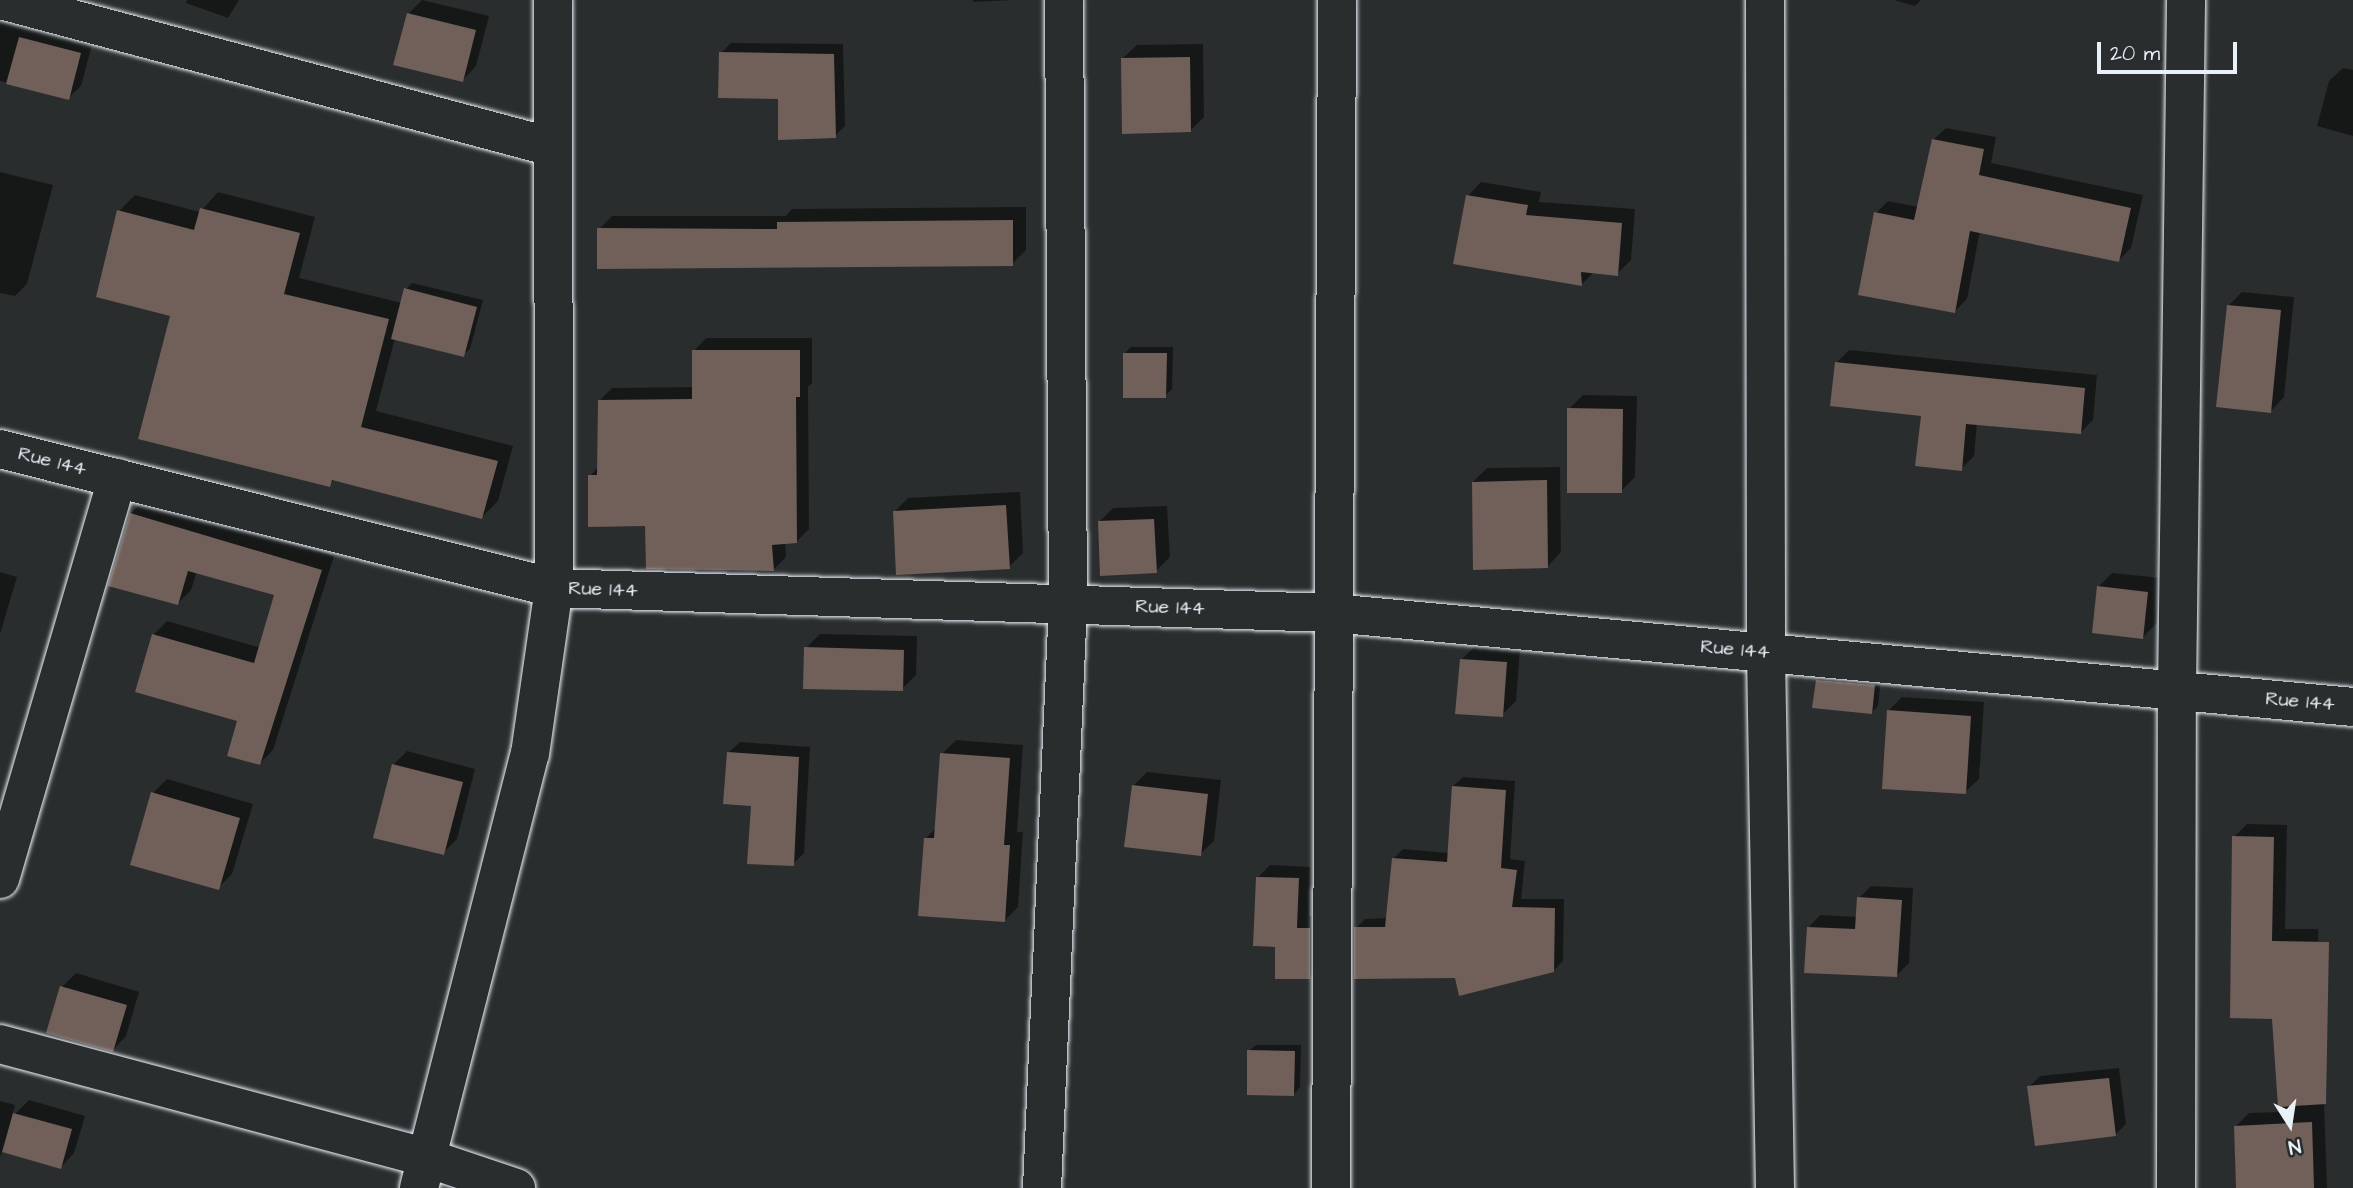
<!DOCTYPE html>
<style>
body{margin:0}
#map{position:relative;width:2353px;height:1188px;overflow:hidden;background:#2a2d2e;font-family:"Architects Daughter",sans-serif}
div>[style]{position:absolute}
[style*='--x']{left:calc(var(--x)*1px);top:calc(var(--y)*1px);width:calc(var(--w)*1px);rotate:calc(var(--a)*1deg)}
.shadow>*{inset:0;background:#0007}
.building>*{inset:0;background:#715f59}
.roads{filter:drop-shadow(0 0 2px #e8f1f8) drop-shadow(0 0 2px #e8f1f8)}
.minor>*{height:38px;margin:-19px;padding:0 19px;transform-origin:19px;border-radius:19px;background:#2a2d2e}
span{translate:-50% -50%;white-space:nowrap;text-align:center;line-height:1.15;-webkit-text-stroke:6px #2a2d2e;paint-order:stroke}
.street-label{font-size:19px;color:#e8f1f8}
.north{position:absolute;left:2255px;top:1090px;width:70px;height:70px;-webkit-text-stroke:5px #2a2d2e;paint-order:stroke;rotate:168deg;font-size:19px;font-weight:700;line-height:28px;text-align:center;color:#e8f1f8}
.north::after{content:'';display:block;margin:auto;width:24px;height:32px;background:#e8f1f8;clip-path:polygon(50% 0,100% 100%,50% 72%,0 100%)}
.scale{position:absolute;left:2097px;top:42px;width:140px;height:32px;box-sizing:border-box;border:4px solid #e8f1f8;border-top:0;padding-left:9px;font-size:21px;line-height:24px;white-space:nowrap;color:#e8f1f8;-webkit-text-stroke:5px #2a2d2e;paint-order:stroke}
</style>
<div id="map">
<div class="shadow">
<div style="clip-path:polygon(187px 0,239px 0,228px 18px,186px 3px)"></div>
<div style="clip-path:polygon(422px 0,489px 16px,476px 66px,463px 80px,409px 13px)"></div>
<div style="clip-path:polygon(973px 0,1013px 0,973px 2px)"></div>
<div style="clip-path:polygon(1894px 0,1921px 0,1915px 6px)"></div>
<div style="clip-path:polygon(0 19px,93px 41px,81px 86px,68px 98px,0 81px)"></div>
<div style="clip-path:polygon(731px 43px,843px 44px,845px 126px,835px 136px,780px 97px,721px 53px)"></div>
<div style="clip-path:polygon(1203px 44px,1204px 117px,1191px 130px,1123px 58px,1137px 45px)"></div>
<div style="clip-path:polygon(2343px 68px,2353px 70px,2353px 136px,2317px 126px,2329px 81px)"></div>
<div style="clip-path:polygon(1946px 128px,1996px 137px,1991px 163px,2143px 195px,2131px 248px,2119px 260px,1980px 231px,1967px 299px,1955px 311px,1876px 213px,1888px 201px,1919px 207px,1933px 140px)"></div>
<div style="clip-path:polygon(0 172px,53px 185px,27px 284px,15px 296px,0 293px)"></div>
<div style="clip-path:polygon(1481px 182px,1541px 192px,1539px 202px,1635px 209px,1631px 260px,1617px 274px,1594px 272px,1582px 284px,1468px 196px)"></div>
<div style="clip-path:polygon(218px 192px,315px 217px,299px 278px,402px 303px,406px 289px,412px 283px,483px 300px,470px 349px,463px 355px,395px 338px,376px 411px,513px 446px,498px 501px,482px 517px,335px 479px,329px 485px,172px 314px,119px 211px,135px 195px,200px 212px)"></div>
<div style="clip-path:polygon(1026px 207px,1026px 250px,1012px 264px,599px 229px,612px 216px,786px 216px,792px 209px)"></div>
<div style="clip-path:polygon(2242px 292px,2294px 297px,2284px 397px,2271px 411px,2228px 306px)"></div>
<div style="clip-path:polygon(706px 338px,812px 338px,812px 383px,808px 387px,809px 529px,796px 542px,785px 542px,786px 557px,773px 570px,647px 525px,590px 476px,599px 466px,599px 401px,612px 388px,694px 387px,694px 351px)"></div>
<div style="clip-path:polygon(1131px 347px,1173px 347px,1172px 389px,1165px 396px,1124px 354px)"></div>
<div style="clip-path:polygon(1849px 350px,2097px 375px,2093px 420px,2081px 432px,1977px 423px,1974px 456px,1961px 469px,1922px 415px,1837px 362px)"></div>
<div style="clip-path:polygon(1583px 395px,1637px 396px,1635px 477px,1621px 491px,1569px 409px)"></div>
<div style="clip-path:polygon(1560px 467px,1561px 552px,1548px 566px,1473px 482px,1487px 468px)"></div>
<div style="clip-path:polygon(1020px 492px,1023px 553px,1009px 567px,894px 512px,908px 498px)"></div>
<div style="clip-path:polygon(145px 500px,334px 556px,273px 750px,259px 764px,239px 720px,153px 635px,167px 621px,261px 648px,277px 594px,197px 571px,191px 590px,177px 604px,131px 513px)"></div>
<div style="clip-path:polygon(1167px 506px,1170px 557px,1156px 571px,1099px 522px,1113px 508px)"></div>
<div style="clip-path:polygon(0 572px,17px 577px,0 634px)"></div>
<div style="clip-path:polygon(2112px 573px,2161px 578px,2157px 623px,2143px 637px,2098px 587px)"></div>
<div style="clip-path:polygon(820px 634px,917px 636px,916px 675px,902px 689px,806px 648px)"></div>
<div style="clip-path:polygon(1475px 646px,1520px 649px,1516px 701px,1502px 715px,1461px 660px)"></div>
<div style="clip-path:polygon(1824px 674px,1881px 679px,1878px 706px,1871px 713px,1817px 680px)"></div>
<div style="clip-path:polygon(1902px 697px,1984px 702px,1979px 779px,1965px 792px,1888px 711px)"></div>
<div style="clip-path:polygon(956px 740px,1023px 745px,1017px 832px,1023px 832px,1018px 907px,1004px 921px,926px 838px,936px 828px,942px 754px)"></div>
<div style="clip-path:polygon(740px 742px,810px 747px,804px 853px,793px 864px,753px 804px,728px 753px)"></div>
<div style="clip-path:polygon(407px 751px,475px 769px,457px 839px,443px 853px,393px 765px)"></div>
<div style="clip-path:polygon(1147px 772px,1221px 780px,1214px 841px,1200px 854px,1133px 786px)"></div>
<div style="clip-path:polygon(1463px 777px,1515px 781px,1510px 859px,1525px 861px,1521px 899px,1564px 899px,1563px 961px,1553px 971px,1456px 976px,1356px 928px,1365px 919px,1387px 918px,1394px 858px,1403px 849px,1449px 853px,1453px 786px)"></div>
<div style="clip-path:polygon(167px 779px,253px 804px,232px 874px,218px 888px,153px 793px)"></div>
<div style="clip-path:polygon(2247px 824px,2287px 825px,2285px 929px,2318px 929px,2327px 1188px,2238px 1188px,2236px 1126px,2249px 1113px,2280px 1112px,2274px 1017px,2234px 837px)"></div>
<div style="clip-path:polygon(1270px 865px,1310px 867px,1309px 916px,1322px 916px,1322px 965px,1309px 977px,1276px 945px,1257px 878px)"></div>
<div style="clip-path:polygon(1871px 886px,1913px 888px,1909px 963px,1897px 975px,1808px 928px,1820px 915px,1858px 917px,1859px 898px)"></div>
<div style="clip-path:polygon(76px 973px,139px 992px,126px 1036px,113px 1050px,62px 987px)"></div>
<div style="clip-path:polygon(1256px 1045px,1301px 1045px,1300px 1087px,1294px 1094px,1249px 1051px)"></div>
<div style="clip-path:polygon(2119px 1068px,2126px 1124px,2115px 1135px,2029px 1087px,2040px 1076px)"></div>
<div style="clip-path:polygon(29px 1100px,85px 1116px,74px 1153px,61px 1167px,2px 1151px,0 1157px,0 1101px,15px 1105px,12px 1117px)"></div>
</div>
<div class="building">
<div style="clip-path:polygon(407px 13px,476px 30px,463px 82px,393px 65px)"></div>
<div style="clip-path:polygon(19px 37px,81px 53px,69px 100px,6px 84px)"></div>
<div style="clip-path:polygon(719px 52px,834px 54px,836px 138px,778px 140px,778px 99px,718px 98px)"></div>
<div style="clip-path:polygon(1190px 57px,1191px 132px,1122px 134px,1121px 58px)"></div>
<div style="clip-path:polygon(1932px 139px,1984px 149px,1979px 175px,2131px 208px,2119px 262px,1970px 231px,1955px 313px,1858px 295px,1874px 212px,1914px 220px)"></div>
<div style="clip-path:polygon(1466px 195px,1528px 205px,1526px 215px,1622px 223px,1618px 276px,1581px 272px,1582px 286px,1453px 264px)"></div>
<div style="clip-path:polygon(200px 208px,300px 233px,284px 294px,389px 319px,361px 427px,498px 461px,482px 519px,332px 480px,330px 487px,138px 439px,170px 316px,96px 297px,117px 210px,194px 230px)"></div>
<div style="clip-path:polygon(1013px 220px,1013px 266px,597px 269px,597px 228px,777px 229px,777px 222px)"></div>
<div style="clip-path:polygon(404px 288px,477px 307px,464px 357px,391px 339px)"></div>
<div style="clip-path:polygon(2227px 305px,2281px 310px,2271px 413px,2216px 407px)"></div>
<div style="clip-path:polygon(692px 350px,800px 350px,800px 397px,796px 397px,797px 543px,772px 545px,774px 571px,646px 569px,645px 526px,588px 527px,588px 475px,597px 475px,598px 400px,692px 399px)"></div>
<div style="clip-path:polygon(1123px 353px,1167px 353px,1166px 398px,1123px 398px)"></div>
<div style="clip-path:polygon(1835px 362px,2085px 388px,2081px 434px,1966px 424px,1962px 471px,1915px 466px,1921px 416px,1830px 406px)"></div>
<div style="clip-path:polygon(1567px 408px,1623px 409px,1622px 493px,1567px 493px)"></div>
<div style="clip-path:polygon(1547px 480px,1548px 568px,1473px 570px,1472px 482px)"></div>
<div style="clip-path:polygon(1006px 505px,1010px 569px,896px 575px,893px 511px)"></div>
<div style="clip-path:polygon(130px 513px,322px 570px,260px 765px,227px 756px,237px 721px,135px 692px,152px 634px,254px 663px,274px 595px,188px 571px,178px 605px,108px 586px)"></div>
<div style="clip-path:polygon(1154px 519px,1157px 573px,1100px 576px,1098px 521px)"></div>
<div style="clip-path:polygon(2097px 586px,2148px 592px,2143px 639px,2092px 633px)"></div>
<div style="clip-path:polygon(804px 647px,904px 650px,903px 691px,803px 689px)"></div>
<div style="clip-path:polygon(1460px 659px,1507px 662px,1503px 717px,1455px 714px)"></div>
<div style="clip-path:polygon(1816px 680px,1875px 685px,1872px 714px,1812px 708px)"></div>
<div style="clip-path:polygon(1887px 710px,1971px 716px,1966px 794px,1882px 789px)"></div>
<div style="clip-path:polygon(727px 752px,799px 757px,794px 866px,747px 864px,751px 806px,723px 804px)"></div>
<div style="clip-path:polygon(940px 753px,1010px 758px,1004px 845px,1010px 845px,1005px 922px,918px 916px,924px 838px,934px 838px)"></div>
<div style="clip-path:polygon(392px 764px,463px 782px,444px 855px,373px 838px)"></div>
<div style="clip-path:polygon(1132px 785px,1208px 794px,1201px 856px,1124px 847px)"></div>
<div style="clip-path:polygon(1452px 786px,1506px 790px,1501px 868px,1517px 870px,1512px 907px,1555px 908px,1554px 972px,1459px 996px,1455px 978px,1354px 979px,1354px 927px,1385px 927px,1392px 858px,1447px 862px)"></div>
<div style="clip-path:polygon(151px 792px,240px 818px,219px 890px,130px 865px)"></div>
<div style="clip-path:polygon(2232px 836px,2274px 837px,2272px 941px,2329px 942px,2326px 1104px,2278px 1107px,2272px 1019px,2230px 1018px)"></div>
<div style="clip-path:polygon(1256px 877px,1299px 878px,1297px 928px,1310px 928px,1310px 979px,1275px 979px,1275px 947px,1253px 946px)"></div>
<div style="clip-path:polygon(1857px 897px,1902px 900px,1897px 977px,1804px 973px,1807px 927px,1855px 929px)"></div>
<div style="clip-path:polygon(60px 986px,127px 1005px,113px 1052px,46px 1033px)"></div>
<div style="clip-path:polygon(1247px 1050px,1295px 1051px,1294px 1096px,1247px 1095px)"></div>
<div style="clip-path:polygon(2109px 1078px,2116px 1136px,2035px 1146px,2027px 1086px)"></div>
<div style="clip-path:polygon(13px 1113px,72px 1129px,61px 1169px,2px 1152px)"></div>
<div style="clip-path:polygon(2312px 1122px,2314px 1188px,2236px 1188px,2234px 1126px)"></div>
</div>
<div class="roads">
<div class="minor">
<div style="--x:1;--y:0;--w:570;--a:14.94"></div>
<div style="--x:1765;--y:0;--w:653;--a:89.91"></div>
<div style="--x:1766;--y:653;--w:535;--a:89.04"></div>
<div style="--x:0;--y:449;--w:571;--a:14.08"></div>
<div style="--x:554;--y:588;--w:778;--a:1.84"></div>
<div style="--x:1332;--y:613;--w:1025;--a:5.26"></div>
<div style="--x:0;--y:879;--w:418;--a:-73.7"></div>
<div style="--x:0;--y:1044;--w:442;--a:14.9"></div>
<div style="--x:427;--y:1158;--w:94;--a:18.6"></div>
<div style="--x:419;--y:1188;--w:448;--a:-75.7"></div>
<div style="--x:530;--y:754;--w:168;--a:-81.8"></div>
<div style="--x:554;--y:588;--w:588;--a:-90.1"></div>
<div style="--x:1042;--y:1188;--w:584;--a:-87.45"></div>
<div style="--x:1068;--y:605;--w:605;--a:-90.38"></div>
<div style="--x:1331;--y:1188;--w:1188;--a:-89.71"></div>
<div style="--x:2176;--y:1188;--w:497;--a:-89.9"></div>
<div style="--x:2177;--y:691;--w:691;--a:-89.25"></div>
</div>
</div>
<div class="street-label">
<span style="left:52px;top:462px;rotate:14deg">Rue 144</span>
<span style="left:603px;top:590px;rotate:2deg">Rue 144</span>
<span style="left:1170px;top:608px;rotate:2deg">Rue 144</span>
<span style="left:1735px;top:650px;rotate:5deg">Rue 144</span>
<span style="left:2300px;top:702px;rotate:5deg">Rue 144</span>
</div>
<div class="north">N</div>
<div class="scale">20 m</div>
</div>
